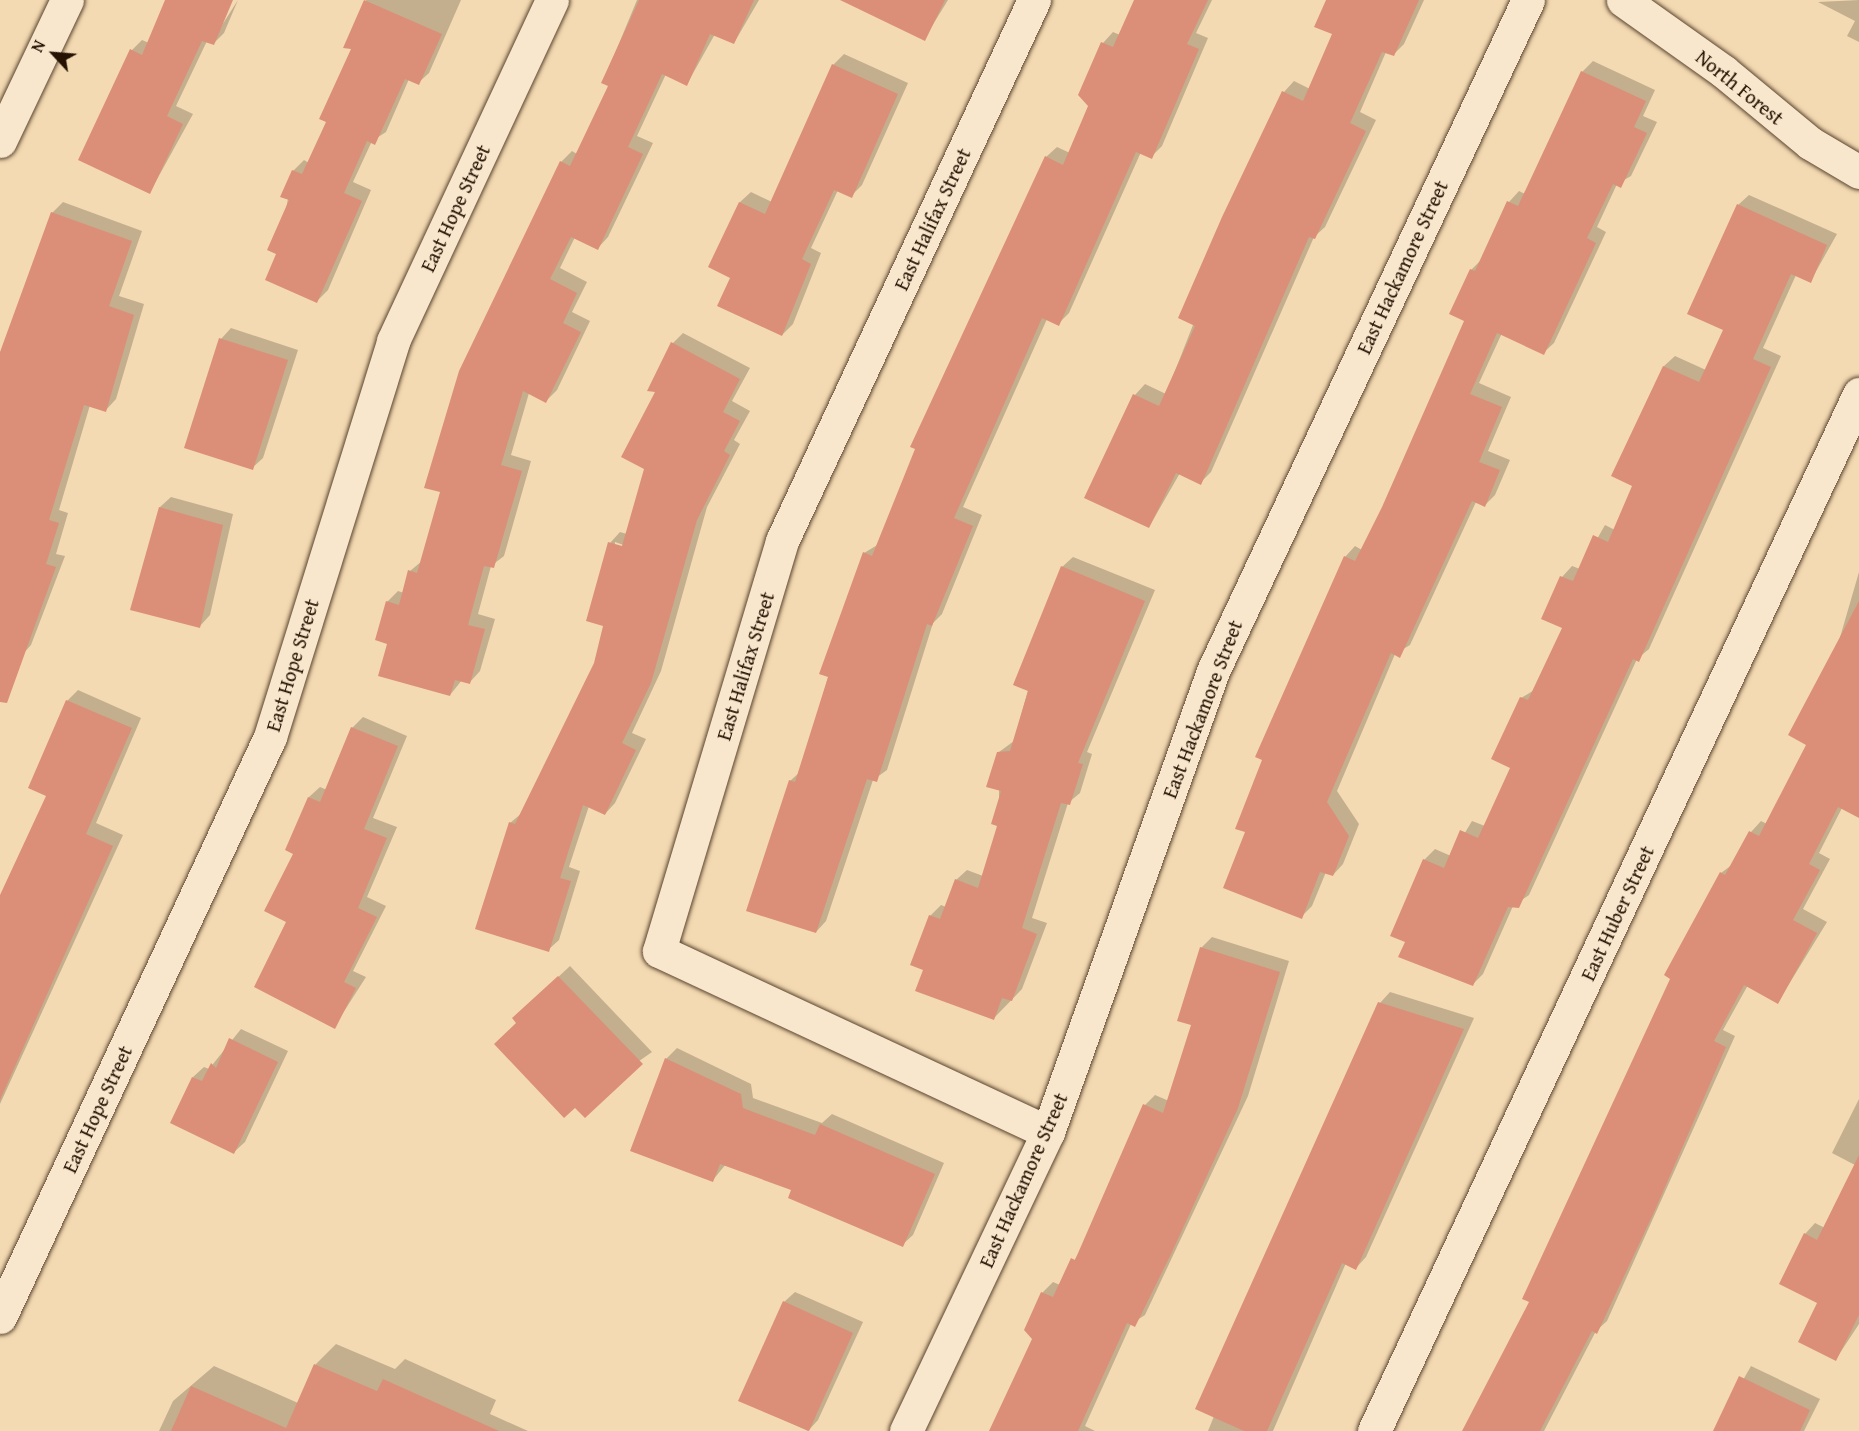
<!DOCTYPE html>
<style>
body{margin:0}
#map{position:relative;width:1859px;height:1431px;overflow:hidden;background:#f4dab2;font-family:"Gentium Book Plus",serif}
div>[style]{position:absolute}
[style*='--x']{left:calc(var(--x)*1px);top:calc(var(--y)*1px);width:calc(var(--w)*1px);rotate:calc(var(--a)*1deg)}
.shadow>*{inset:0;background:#0003}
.building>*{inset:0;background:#dc8f78}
.roads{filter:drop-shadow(0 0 2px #59442f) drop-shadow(0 0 2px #59442f)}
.minor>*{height:33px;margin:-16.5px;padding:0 16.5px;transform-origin:16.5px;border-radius:16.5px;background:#f8e7cd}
span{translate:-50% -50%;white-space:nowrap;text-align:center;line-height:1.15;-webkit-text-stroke:4.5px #f8e7cd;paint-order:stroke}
.street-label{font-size:20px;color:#251203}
.north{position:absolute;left:24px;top:24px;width:60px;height:60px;-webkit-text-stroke:4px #f8e7cd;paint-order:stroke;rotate:296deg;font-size:16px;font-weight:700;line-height:24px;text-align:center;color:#251203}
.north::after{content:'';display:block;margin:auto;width:21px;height:27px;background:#251203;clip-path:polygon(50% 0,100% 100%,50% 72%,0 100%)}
</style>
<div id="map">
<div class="shadow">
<div style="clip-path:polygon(167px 0,231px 0,217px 33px,238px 0,224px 33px,213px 44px,207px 41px,176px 106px,193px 114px,150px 192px,132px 50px,142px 40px,149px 43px)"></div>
<div style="clip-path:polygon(366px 0,461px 0,429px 73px,418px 83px,409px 79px,386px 132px,372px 141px,353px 182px,371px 190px,328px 290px,317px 301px,278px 253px,293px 171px,304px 160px,309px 163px,328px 122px,353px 47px,345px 47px)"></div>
<div style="clip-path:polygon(637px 0,759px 0,734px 43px,715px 34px,687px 84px,666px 74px,637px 136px,653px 143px,608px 237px,598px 248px,575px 237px,560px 268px,587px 282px,572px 312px,590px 321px,557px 390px,546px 401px,529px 393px,511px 455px,531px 461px,504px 556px,491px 566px,478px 614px,495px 619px,480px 671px,470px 682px,462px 680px,450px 695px,389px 643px,387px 602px,398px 591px,404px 593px,410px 571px,422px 561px,561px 162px,572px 151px,577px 154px,610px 86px,603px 82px)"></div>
<div style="clip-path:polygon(847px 0,948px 0,924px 39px)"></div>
<div style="clip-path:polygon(1135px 0,1212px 0,1196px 33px,1208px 38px,1162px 146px,1151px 157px,1141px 152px,1069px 313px,1058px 324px,1047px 319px,963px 507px,982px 515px,942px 614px,933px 623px,887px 770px,873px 780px,826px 921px,816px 932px,790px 781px,801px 771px,864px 553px,879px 544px,1046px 157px,1057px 147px,1070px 153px,1089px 106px,1080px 94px,1103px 43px,1113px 32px,1120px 35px)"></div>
<div style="clip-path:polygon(1328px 0,1424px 0,1404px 44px,1393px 55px,1386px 52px,1360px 112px,1376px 120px,1325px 227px,1314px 237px,1211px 472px,1200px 483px,1180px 473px,1149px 527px,1135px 395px,1145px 384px,1166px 394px,1284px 92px,1294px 81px,1310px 89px,1334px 34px)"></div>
<div style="clip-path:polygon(1859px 0,1859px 42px,1847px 36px,1855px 21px,1818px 2px)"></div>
<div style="clip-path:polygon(844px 54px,908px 83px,862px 185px,851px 196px,838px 190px,811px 248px,821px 253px,793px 324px,782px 335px,732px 277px,710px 267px,740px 202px,751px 192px,772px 202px,833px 65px)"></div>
<div style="clip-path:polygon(1593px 61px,1655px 90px,1643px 116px,1657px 122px,1631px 176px,1617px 184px,1597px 227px,1606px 232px,1554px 343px,1543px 353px,1502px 333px,1479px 383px,1511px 397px,1488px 451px,1510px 460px,1495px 495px,1485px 505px,1476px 502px,1410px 645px,1395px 654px,1337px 791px,1359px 824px,1343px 864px,1333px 875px,1326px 872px,1312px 906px,1301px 917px,1247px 832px,1264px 759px,1257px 756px,1345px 557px,1355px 546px,1362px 550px,1384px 508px,1466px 320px,1471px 270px,1482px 259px,1509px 202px,1519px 191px,1525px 194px,1582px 72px)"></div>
<div style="clip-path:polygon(1749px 195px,1837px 234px,1810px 282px,1796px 275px,1763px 348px,1781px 356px,1649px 649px,1637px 659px,1529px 895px,1513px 906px,1483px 974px,1473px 984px,1406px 942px,1424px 860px,1435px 849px,1451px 856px,1472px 821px,1485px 826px,1512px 767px,1521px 698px,1536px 689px,1564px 628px,1562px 577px,1572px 566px,1580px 569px,1605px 525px,1615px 530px,1634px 485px,1613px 476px,1664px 366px,1675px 356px,1706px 370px,1725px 330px,1738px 205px)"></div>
<div style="clip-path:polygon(63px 202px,142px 231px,119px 296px,144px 304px,116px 399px,106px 410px,90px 405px,59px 510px,68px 513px,56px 554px,65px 556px,31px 645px,21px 656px,0 650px,0 355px,52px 213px)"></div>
<div style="clip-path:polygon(231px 328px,298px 350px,263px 458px,252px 468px,221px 339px)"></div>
<div style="clip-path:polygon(evenodd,683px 333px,750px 368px,732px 401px,750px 411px,734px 440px,740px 444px,707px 507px,661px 671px,632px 733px,646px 739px,615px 803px,605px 814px,589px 806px,569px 867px,580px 871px,559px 940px,548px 950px,510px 823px,522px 813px,595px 663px,605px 625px,610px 543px,620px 532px,627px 534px,646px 468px,658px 391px,673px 343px,683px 333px,615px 542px,629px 547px,628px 549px,615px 545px,615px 542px)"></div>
<div style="clip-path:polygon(171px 497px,233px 514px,210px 615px,200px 626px,160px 507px)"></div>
<div style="clip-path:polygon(1073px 557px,1155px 590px,1087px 752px,1092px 754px,1080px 793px,1068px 803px,1032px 918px,1047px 923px,1022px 989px,994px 1018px,925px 969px,930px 916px,941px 905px,946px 907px,956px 880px,967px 870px,983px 876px,999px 825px,999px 752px,1014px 741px,1062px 567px)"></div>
<div style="clip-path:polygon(1859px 572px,1859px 808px,1842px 808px,1819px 853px,1830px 859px,1803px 909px,1827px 922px,1778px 1002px,1748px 985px,1723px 1030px,1735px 1036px,1607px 1321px,1596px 1331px,1544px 1431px,1464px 1431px,1531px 1302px,1721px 873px,1733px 864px,1751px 832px,1761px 821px,1767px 824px,1809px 744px)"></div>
<div style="clip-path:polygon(78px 690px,141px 718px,96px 823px,123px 835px,0 1104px,0 899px,48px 795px,67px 701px)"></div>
<div style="clip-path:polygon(363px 717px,407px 736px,373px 818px,397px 827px,367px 897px,386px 906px,353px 971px,366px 977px,334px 1027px,288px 922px,295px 853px,287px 849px,309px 797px,320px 787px,327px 790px,352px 728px)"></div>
<div style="clip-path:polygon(1212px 937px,1289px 961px,1248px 1096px,1145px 1315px,1131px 1324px,1085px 1426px,1095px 1431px,990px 1431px,1033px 1339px,1042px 1293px,1053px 1282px,1060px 1285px,1081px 1249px,1145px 1105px,1155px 1095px,1169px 1101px,1193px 1024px,1201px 948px)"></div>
<div style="clip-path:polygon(570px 966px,652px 1052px,575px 1106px,518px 1023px,525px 1008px)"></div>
<div style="clip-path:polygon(1390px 992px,1474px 1018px,1366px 1257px,1356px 1268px,1346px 1263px,1273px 1431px,1208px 1431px,1380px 1003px)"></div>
<div style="clip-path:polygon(241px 1029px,288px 1051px,245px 1142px,234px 1152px,193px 1077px,204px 1067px,209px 1069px)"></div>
<div style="clip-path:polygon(677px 1048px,751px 1084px,753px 1098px,822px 1123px,832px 1114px,944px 1163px,913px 1235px,902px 1245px,793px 1189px,726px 1164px,713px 1180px,666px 1059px)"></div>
<div style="clip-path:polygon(1859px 1099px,1859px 1324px,1836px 1359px,1805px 1234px,1815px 1223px,1825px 1228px,1855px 1165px,1832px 1153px)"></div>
<div style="clip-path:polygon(795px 1292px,863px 1322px,818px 1420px,808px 1431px,740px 1400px,784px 1302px)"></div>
<div style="clip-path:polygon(336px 1344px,395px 1369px,405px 1359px,496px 1400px,490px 1414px,528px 1431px,159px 1431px,173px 1401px,214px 1366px,298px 1403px,316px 1364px)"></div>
<div style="clip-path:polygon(1751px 1366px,1820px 1399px,1804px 1431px,1714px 1431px)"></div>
</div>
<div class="building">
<div style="clip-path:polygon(165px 0,233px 0,214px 45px,202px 41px,167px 116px,183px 124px,150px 194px,78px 160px,130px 49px,142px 55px)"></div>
<div style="clip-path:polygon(364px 0,442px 34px,419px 85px,405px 79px,375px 145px,367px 141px,344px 193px,362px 201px,317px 303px,265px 280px,276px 254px,267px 250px,289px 200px,280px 197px,292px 170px,302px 174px,326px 122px,319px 119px,351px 49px,343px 48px)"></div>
<div style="clip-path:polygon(639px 0,754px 0,734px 44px,710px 34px,687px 86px,662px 74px,628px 147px,643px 154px,598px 250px,571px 237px,550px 279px,577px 293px,563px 323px,581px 332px,546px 403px,523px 391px,501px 465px,522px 471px,494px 568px,484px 566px,468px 625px,485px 629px,470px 684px,455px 680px,450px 696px,378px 676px,387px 644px,375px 640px,386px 601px,399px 605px,408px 570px,417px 573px,440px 492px,424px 488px,459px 371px,560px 161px,570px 166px,608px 86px,601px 83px)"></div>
<div style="clip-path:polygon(840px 0,945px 0,925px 41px)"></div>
<div style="clip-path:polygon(1134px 0,1208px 0,1187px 44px,1199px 49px,1152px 159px,1136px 152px,1059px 326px,1042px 318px,954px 518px,973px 526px,932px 626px,927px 624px,877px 782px,867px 779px,816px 933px,746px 911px,789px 780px,795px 782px,828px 677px,819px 674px,863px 552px,872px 556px,915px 449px,910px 447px,1045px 156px,1063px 165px,1088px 106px,1078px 95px,1101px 42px,1113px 47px)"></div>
<div style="clip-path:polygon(1326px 0,1419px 0,1394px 56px,1382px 52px,1350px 123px,1366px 131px,1315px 239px,1309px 237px,1201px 485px,1176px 473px,1149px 528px,1084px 498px,1133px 394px,1159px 406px,1195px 326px,1178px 318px,1222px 217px,1282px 91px,1303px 101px,1332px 34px,1314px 27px)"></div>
<div style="clip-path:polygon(832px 64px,898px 94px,852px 198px,834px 190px,802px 259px,811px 264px,782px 336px,717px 306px,730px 278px,708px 267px,739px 202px,765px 214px)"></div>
<div style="clip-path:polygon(1581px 71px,1646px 101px,1634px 127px,1647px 133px,1621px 188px,1613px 184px,1587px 238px,1596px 243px,1544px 355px,1497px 333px,1470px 394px,1502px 407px,1479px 462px,1500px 470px,1485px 507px,1472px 501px,1400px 658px,1391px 653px,1327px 802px,1349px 836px,1333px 876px,1320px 872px,1302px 919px,1223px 888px,1245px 832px,1235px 829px,1262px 760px,1255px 757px,1344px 556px,1355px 561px,1382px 507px,1464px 321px,1449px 314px,1470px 269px,1475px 271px,1507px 201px,1518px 206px)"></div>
<div style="clip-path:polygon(1737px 204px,1827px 245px,1811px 283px,1791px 274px,1753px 359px,1771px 367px,1639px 662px,1633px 659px,1519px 908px,1508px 907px,1473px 986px,1398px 957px,1405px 942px,1390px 936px,1423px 859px,1444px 868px,1460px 830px,1478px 838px,1510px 768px,1491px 759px,1520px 697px,1528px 700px,1562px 628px,1541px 619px,1560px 576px,1573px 581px,1593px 535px,1608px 542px,1632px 486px,1611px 476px,1663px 366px,1699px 382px,1723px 330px,1687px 314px)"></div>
<div style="clip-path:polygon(51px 212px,132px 241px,109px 306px,134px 315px,106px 412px,84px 405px,49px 520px,59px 523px,46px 564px,56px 567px,7px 703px,0 702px,0 352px)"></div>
<div style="clip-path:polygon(219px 338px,288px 360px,253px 470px,184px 448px)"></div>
<div style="clip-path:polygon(671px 342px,740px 379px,723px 412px,740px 421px,724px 451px,730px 455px,697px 520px,651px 683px,622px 743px,636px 750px,605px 815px,583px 805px,560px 878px,571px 881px,549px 952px,475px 929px,509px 822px,515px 824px,594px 663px,603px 626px,586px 621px,608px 542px,622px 546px,644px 469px,621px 457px,655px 392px,647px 391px)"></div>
<div style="clip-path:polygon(159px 507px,223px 525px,200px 628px,130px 610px)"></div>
<div style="clip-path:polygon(1061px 566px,1145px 601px,1078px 763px,1083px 764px,1070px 805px,1061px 803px,1022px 928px,1037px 934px,1012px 1001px,1002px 998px,994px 1020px,915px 991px,923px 970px,910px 965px,929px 915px,940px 919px,955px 879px,978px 888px,997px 826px,991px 824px,1001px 791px,986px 787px,997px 752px,1010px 751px,1028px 691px,1013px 685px)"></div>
<div style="clip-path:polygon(1859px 601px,1859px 818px,1838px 807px,1809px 864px,1820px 870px,1793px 920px,1817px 933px,1778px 1004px,1744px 985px,1714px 1041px,1726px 1047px,1655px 1210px,1597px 1334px,1592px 1331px,1540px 1431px,1462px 1431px,1529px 1302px,1522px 1299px,1670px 979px,1664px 975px,1720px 872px,1725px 875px,1749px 831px,1759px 836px,1806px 745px,1788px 735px)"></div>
<div style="clip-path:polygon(66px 700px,132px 728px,86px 834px,113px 846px,0 1100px,0 895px,46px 796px,28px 788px)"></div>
<div style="clip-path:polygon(351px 727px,398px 746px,364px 829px,387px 838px,358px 908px,377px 917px,344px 982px,356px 988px,335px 1029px,254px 987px,286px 922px,264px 911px,293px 854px,285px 850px,308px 797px,320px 802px)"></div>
<div style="clip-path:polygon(1200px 947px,1280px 972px,1238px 1108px,1172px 1252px,1135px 1327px,1127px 1323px,1078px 1431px,989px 1431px,1032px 1339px,1024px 1330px,1041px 1292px,1053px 1297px,1071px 1258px,1075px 1260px,1143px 1104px,1163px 1113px,1191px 1025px,1177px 1021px)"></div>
<div style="clip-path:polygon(558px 976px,643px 1064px,585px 1118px,575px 1108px,564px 1118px,494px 1044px,516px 1023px,512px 1018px)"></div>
<div style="clip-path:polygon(1378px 1002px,1464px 1029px,1356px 1270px,1342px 1263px,1267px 1431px,1244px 1431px,1195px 1409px)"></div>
<div style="clip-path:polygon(229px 1038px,278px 1062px,234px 1154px,170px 1123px,192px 1077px,202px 1081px,211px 1063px,216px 1068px)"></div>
<div style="clip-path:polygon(665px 1058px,741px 1094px,743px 1108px,815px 1135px,820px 1124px,935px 1174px,903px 1247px,788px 1198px,791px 1190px,720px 1164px,713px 1182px,630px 1151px)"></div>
<div style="clip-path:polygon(1859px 1155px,1859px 1315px,1836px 1361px,1798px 1342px,1817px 1303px,1779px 1284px,1804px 1233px,1817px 1240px)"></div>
<div style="clip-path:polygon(783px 1301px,853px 1333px,809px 1431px,738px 1401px)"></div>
<div style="clip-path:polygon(314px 1364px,377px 1391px,383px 1379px,499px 1431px,171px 1431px,191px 1386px,286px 1428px)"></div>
<div style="clip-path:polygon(1739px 1376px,1810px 1410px,1800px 1431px,1713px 1431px)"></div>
</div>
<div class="roads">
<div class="minor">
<div style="--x:1034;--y:0;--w:597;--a:114.98"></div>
<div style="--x:782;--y:541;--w:428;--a:106.7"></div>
<div style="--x:659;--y:951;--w:429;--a:25"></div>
<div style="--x:1623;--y:0;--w:123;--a:35.4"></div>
<div style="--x:1723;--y:71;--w:113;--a:39.6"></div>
<div style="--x:1810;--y:143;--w:57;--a:30.6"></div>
<div style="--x:0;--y:141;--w:156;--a:-64.6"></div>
<div style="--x:0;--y:1317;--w:640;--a:-65.04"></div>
<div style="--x:270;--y:737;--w:415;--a:-72.7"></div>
<div style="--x:393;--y:341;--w:376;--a:-65"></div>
<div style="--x:906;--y:1431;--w:331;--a:-64.6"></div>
<div style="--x:1048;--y:1132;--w:490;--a:-70.3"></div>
<div style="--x:1213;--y:671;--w:741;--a:-64.85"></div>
<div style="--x:1374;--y:1431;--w:1145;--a:-64.93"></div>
</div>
</div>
<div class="street-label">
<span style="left:1740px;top:87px;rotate:39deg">North Forest</span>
<span style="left:455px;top:208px;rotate:-65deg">East Hope Street</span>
<span style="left:932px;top:219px;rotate:-65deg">East Halifax Street</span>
<span style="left:1402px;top:267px;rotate:-65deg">East Hackamore Street</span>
<span style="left:292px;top:665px;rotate:-73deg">East Hope Street</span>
<span style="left:745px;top:666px;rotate:-73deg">East Halifax Street</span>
<span style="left:1202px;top:709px;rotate:-69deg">East Hackamore Street</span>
<span style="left:1617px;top:913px;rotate:-65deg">East Huber Street</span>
<span style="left:97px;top:1109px;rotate:-65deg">East Hope Street</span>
<span style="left:1023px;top:1180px;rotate:-66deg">East Hackamore Street</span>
</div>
<div class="north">N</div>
</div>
